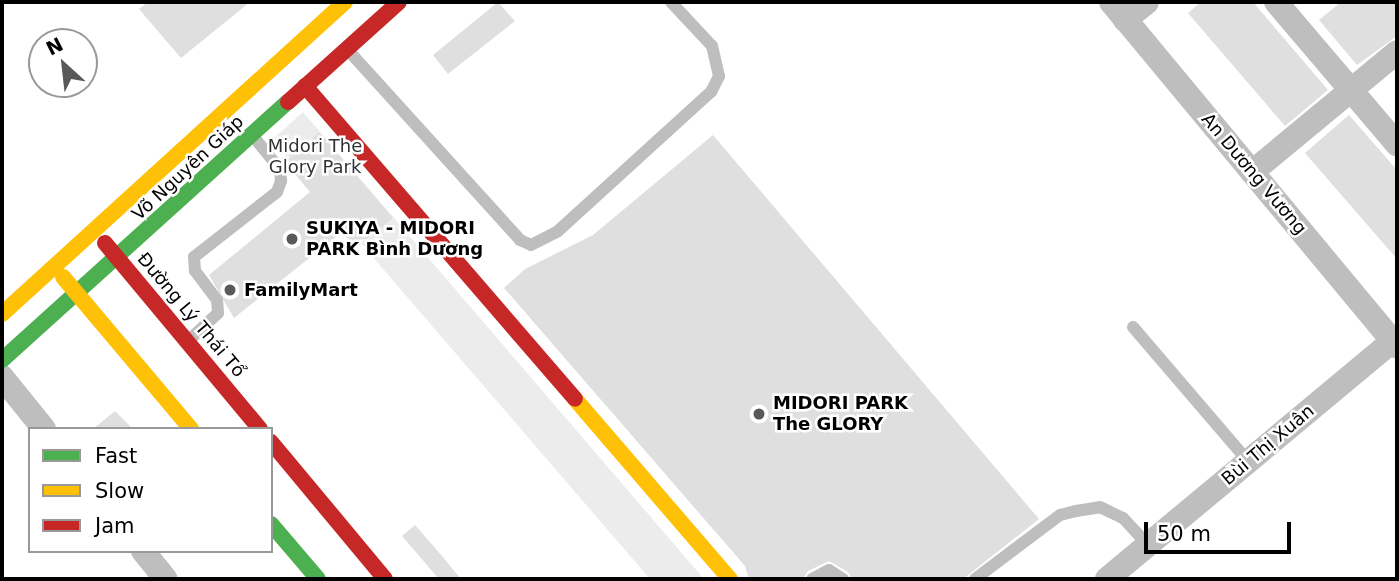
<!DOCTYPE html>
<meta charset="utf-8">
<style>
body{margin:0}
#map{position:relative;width:1399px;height:581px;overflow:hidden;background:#fff;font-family:"DejaVu Sans",sans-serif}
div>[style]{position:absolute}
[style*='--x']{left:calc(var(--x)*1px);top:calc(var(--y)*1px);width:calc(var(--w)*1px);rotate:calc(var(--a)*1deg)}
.green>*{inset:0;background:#ececec}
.building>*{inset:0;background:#dfdfdf}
.lane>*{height:12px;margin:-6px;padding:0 6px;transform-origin:6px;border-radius:6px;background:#bebebe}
.street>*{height:24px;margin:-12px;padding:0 12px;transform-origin:12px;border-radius:12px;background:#bebebe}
.fast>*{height:16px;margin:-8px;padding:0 8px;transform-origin:8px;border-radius:8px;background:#4caf50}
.slow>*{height:16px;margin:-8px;padding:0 8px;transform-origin:8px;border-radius:8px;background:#ffc107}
.jam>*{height:16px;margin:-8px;padding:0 8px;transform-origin:8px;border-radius:8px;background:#c62828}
.dots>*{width:19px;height:19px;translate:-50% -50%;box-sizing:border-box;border:4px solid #fff;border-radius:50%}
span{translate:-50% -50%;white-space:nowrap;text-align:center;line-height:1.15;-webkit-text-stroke:5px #fff;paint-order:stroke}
.park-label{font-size:18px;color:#333}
.street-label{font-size:18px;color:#000}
.poi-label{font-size:18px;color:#000;font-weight:700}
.left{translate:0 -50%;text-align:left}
.frame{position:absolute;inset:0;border:4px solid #000;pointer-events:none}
.legend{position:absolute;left:28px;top:427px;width:245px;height:126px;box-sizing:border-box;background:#fff;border:2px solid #999;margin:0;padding:9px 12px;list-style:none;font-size:21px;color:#000}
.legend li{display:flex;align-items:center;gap:14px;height:35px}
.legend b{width:35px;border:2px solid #999}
.north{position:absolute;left:28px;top:28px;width:70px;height:70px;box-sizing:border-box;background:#fff;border:2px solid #999;border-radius:50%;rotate:333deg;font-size:19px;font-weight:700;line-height:28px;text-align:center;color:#000}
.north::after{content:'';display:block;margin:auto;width:24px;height:32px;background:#595959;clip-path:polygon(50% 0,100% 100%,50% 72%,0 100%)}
.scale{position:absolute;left:1144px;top:522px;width:147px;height:32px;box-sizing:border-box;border:4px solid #000;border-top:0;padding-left:9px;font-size:21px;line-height:24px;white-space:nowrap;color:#000;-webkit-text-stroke:5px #fff;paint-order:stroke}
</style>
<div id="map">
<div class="green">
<div style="clip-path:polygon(303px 112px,704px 579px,650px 579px,272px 140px)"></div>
</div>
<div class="building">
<div style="clip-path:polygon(148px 2px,250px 2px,181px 58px,139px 9px)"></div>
<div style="clip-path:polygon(498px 2px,515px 21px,448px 74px,433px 55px)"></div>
<div style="clip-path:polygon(1201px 2px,1253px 2px,1328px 90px,1285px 126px,1188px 13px)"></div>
<div style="clip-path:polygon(1341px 2px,1397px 2px,1397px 36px,1357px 65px,1319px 20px)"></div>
<div style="clip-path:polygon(1349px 115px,1397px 170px,1397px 259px,1305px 153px)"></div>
<div style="clip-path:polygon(319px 132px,393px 218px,356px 248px,342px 232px,234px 318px,209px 275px,310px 192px,285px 162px)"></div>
<div style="clip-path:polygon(713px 135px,1039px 519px,963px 579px,852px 579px,848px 572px,829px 561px,808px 571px,803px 579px,749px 579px,745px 566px,504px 288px,525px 269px,593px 235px)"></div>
<div style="clip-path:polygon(115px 411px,133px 429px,93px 429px)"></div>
<div style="clip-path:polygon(415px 525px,442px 556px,461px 579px,439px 579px,402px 536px)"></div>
</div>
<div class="lane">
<div style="--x:347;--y:49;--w:258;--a:47.8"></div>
<div style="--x:520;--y:240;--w:12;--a:24"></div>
<div style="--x:531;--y:245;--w:30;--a:-27"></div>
<div style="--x:558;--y:231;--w:207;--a:-42.3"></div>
<div style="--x:711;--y:92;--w:18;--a:-63"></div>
<div style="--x:719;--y:76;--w:31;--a:-103"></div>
<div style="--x:712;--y:46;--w:60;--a:-133"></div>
<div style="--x:1133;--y:327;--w:177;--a:49.4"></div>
<div style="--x:188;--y:341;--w:41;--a:-43"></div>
<div style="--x:218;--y:313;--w:13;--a:-94"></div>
<div style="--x:217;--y:300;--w:36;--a:-127"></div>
<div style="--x:195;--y:271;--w:14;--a:-94"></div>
<div style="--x:194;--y:257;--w:105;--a:-38.1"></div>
<div style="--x:277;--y:192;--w:12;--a:-70"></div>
<div style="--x:281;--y:181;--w:12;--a:-95"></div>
<div style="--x:280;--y:169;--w:43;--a:-129.3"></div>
<div style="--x:812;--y:579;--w:19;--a:-28"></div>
<div style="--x:829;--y:570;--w:17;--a:33"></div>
<div style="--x:975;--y:579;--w:106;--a:-37"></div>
<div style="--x:1060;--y:515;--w:16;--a:-14"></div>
<div style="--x:1076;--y:511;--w:24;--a:-9"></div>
<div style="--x:1100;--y:507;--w:25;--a:26"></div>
<div style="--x:1123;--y:518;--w:37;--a:47"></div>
</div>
<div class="street">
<div style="--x:1111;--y:2;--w:448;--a:50.3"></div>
<div style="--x:1276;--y:2;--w:187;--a:49.6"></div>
<div style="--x:1125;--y:20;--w:28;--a:-39"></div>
<div style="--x:1252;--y:172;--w:188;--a:-39.6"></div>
<div style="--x:2;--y:377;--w:67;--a:51.1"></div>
<div style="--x:143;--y:551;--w:36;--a:51"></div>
<div style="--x:1107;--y:579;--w:378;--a:-39.8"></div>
</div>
<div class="fast">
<div style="--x:2;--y:360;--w:385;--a:-42.1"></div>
<div style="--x:271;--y:524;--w:72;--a:49.5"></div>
</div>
<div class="slow">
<div style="--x:63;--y:277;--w:199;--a:49.9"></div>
<div style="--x:2;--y:314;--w:464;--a:-42.3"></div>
<div style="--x:575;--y:399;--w:238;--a:49.3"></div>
</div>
<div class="jam">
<div style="--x:305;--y:86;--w:413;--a:49.2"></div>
<div style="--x:288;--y:102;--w:149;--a:-42"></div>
<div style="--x:105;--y:243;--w:242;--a:50.2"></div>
<div style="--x:271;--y:442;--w:178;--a:50.2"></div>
</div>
<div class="dots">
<div style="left:292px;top:239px;background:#595959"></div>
<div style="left:230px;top:290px;background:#595959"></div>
<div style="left:759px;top:414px;background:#595959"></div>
</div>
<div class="park-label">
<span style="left:315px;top:157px">Midori The<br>Glory Park</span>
</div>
<div class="street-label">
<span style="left:188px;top:168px;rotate:-43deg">Võ Nguyên Giáp</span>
<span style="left:1254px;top:174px;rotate:50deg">An Dương Vương</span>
<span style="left:191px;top:315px;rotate:50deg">Đường Lý Thái Tổ</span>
<span style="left:1268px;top:445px;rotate:-40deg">Bùi Thị Xuân</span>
</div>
<div class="poi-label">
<span class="left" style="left:306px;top:239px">SUKIYA - MIDORI<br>PARK Bình Dương</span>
<span class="left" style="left:244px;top:290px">FamilyMart</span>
<span class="left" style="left:773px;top:414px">MIDORI PARK<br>The GLORY</span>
</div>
<div class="frame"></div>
<ul class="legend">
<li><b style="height:9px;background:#4caf50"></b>Fast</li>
<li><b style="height:9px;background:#ffc107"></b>Slow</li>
<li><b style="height:9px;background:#c62828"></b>Jam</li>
</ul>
<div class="north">N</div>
<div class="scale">50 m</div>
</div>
